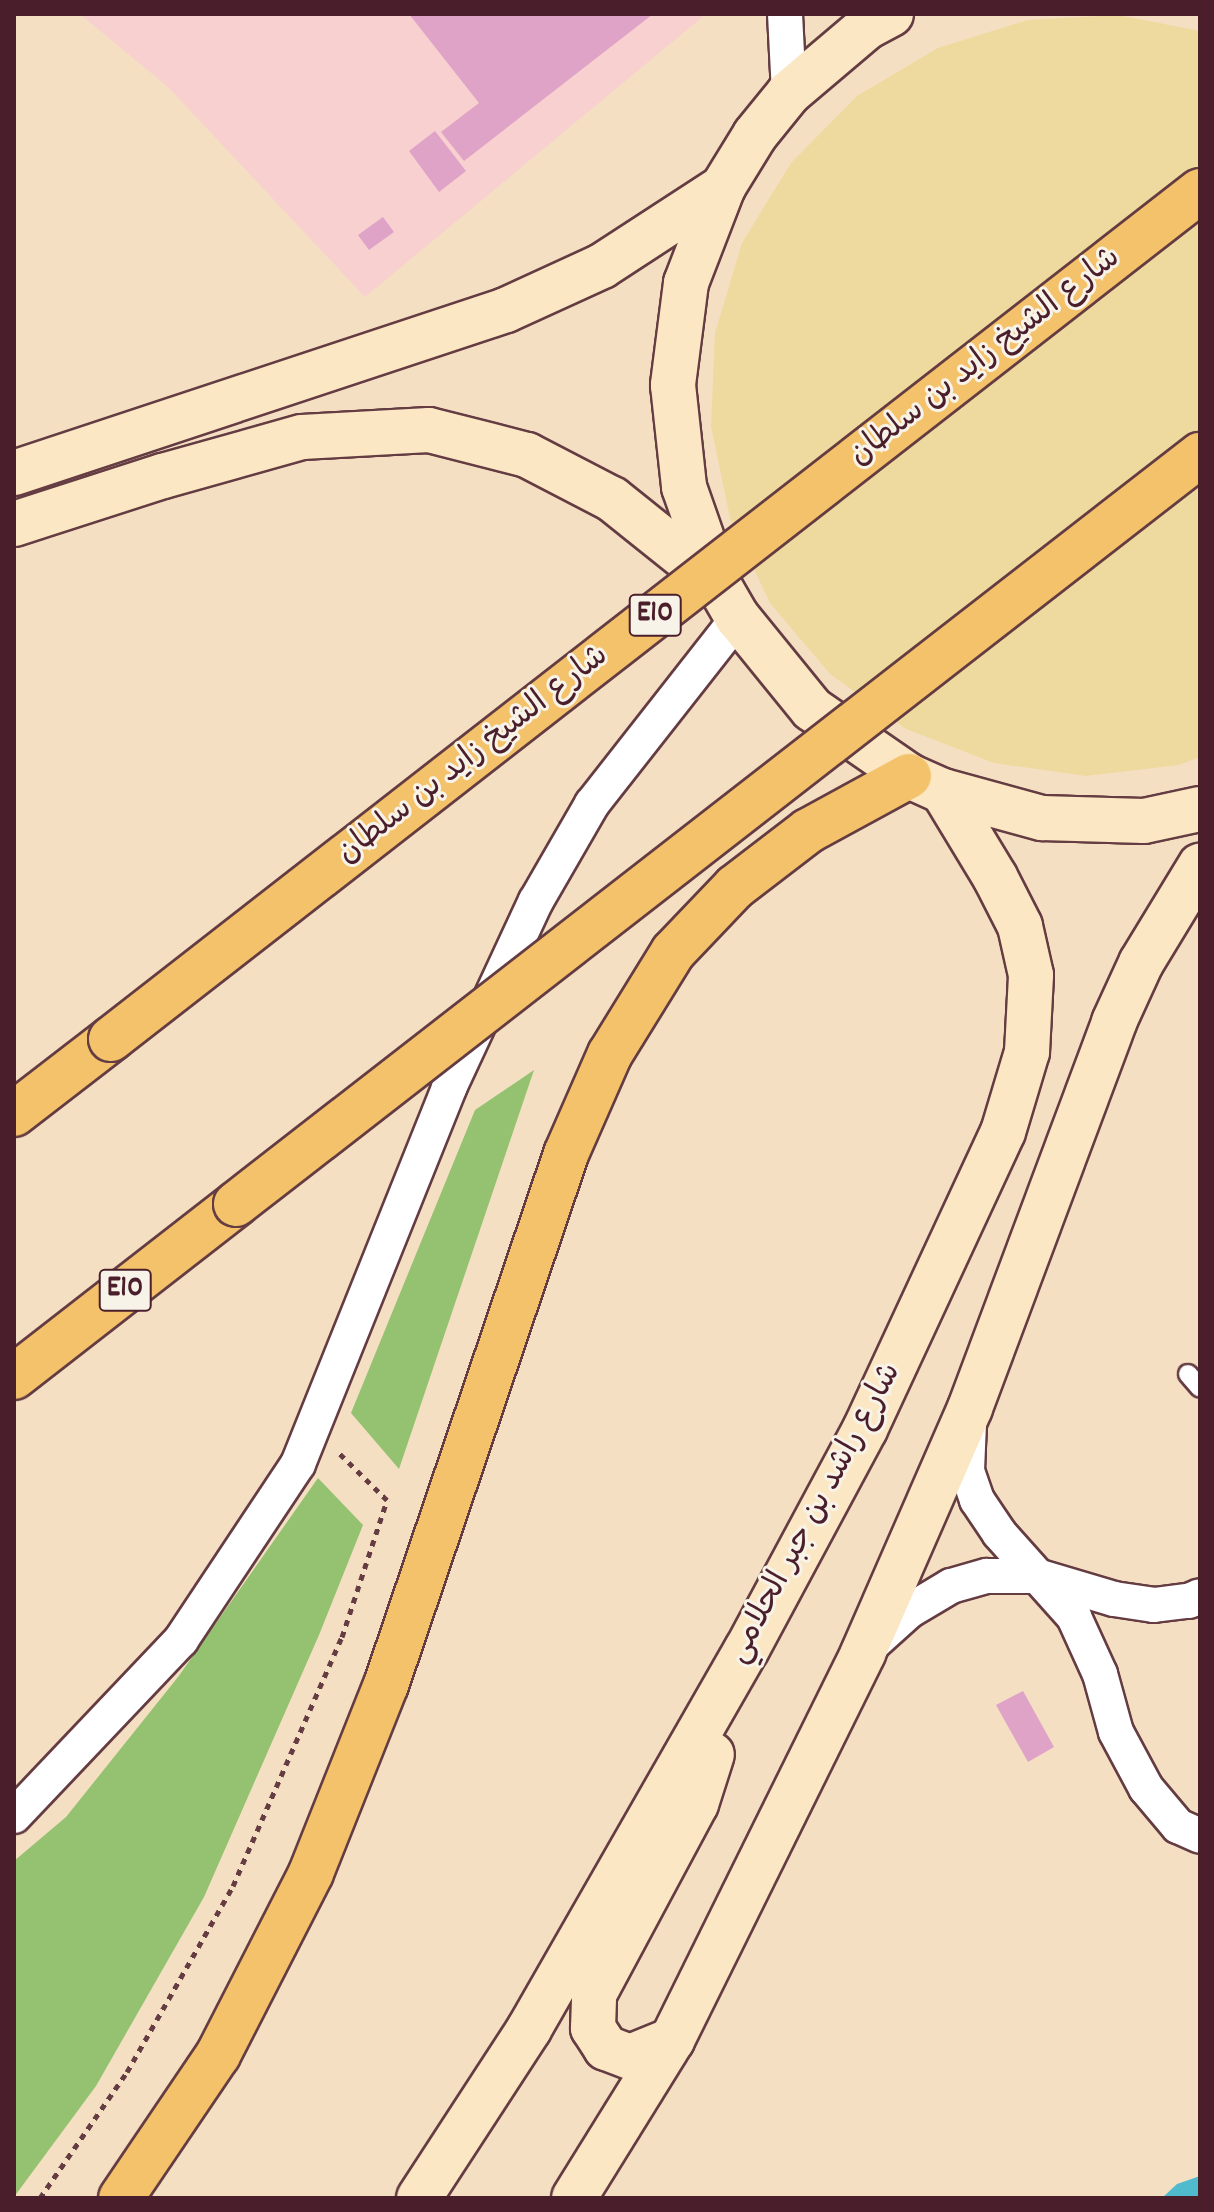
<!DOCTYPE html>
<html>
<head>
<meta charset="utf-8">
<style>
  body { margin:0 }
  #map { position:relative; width:1214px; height:2212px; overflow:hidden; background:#f4dfc3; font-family:Dekko,"Playpen Sans Arabic",sans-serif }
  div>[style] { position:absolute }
  .built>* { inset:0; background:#f7d0cf }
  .green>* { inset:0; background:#94c270 }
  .sand>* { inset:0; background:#eeda9e }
  .water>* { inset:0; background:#50bbcd }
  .building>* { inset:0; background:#dea3c6 }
  .path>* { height:5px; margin-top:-2.5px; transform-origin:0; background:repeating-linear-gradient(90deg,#643c42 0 6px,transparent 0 12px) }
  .roads { filter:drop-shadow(2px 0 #643c42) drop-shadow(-2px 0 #643c42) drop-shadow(0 2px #643c42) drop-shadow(0 -2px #643c42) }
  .lane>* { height:18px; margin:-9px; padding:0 9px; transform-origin:9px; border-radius:9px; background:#fff }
  .street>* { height:34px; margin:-17px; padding:0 17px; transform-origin:17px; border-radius:17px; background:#fff }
  .secondary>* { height:44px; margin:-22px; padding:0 22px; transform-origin:22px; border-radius:22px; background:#fbe7c3 }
  .highway>* { height:44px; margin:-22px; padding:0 22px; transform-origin:22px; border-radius:22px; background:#f4c26a }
  .bridges { filter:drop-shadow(2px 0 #643c42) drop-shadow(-2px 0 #643c42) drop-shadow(0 2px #643c42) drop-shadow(0 -2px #643c42) }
  .highway-bridge>* { height:44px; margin:-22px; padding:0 22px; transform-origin:22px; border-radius:22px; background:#f4c26a }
  span { translate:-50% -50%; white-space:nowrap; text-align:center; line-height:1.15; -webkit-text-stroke:6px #f7f3e8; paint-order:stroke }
  .shield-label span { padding:2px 6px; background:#f7f3e8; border:2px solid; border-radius:6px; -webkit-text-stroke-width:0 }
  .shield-label { font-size:30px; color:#4a1f2b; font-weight:700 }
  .street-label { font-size:32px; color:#4a1f2b }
  .frame { position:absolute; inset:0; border:16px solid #4a1f2b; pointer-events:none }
</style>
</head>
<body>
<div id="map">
  <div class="built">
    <div style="clip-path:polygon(80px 14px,706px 14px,365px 297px,168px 87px)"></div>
  </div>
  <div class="green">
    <div style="clip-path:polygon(534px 1070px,399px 1469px,351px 1413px,475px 1110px)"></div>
    <div style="clip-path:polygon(318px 1478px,363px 1525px,319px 1635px,204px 1897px,96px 2086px,14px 2197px,14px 1861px,66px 1817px,178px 1677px)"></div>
  </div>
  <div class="sand">
    <div style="clip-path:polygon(1118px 15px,1200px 31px,1200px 757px,1179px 765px,1086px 776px,994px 763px,906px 729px,830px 674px,770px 603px,730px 518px,711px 426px,715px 333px,742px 243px,791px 163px,857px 96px,938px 48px,1028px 20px)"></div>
  </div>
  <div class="water">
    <div style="clip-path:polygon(1200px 2176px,1200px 2198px,1162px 2198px,1177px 2184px)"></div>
  </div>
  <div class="building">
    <div style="clip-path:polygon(409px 14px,653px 14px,464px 161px,441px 132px,479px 103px)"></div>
    <div style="clip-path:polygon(435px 131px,466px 171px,439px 192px,409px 151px)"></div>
    <div style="clip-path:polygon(383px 217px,394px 232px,369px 250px,358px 235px)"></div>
    <div style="clip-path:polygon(1023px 1691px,1054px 1747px,1028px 1762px,996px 1705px)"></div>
  </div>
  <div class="path">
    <div style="left:40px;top:2198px;width:153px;rotate:-55.4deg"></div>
    <div style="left:127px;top:2072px;width:214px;rotate:-60.3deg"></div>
    <div style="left:233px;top:1886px;width:272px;rotate:-66.4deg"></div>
    <div style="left:342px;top:1637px;width:144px;rotate:-71.8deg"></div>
    <div style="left:387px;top:1500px;width:66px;rotate:-135.6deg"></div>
  </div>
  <div class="roads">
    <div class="lane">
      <div style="left:1188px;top:1374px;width:18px;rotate:49deg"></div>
    </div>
    <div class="street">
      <div style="left:785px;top:14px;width:79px;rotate:87.1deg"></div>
      <div style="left:969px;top:1423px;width:48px;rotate:92.4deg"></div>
      <div style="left:967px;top:1471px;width:31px;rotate:71deg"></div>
      <div style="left:977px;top:1500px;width:40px;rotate:56deg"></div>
      <div style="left:999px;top:1533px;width:113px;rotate:48.2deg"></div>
      <div style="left:1074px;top:1617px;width:63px;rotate:65.5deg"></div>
      <div style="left:1100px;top:1674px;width:60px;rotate:74.6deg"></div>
      <div style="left:1116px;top:1732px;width:64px;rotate:61.8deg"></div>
      <div style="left:1146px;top:1788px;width:50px;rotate:49.9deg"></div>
      <div style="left:1178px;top:1826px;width:24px;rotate:24deg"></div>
      <div style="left:868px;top:1648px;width:55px;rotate:-42.1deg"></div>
      <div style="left:909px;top:1611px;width:49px;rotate:-30.8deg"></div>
      <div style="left:951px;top:1586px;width:37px;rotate:-16deg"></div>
      <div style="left:987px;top:1576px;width:50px"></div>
      <div style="left:1037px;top:1576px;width:80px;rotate:16.6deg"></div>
      <div style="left:1114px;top:1599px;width:40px;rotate:8.5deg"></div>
      <div style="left:1154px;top:1605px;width:35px;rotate:-7deg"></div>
      <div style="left:1189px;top:1601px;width:12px;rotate:-24deg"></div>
      <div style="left:14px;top:1816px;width:243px;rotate:-46.5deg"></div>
      <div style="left:181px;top:1640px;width:211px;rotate:-56.4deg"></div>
      <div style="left:298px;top:1464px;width:405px;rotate:-68.1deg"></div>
      <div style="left:449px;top:1088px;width:206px;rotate:-65.1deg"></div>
      <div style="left:536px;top:901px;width:112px;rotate:-60deg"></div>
      <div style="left:592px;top:804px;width:236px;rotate:-51.9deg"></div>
    </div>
    <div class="secondary">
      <div style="left:891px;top:14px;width:26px;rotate:152deg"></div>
      <div style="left:868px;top:26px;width:104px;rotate:139.7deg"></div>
      <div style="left:789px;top:93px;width:54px;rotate:129deg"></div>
      <div style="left:755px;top:135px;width:61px;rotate:121.6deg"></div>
      <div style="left:723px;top:187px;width:103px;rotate:111.1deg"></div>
      <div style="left:686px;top:283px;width:103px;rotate:97.3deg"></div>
      <div style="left:673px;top:385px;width:103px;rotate:83.8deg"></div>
      <div style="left:684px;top:487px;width:103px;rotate:70.7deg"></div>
      <div style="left:718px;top:584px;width:39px;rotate:60deg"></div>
      <div style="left:738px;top:618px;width:117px;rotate:50.9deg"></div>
      <div style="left:812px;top:709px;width:118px;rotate:34.6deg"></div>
      <div style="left:909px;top:776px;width:37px;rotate:24deg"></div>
      <div style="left:943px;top:791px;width:103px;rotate:15.3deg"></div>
      <div style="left:1042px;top:818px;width:102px;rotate:1.7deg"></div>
      <div style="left:1144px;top:821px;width:57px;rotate:-12.1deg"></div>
      <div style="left:14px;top:473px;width:518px;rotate:-18.33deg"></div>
      <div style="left:506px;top:310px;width:106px;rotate:-24.6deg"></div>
      <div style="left:602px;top:266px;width:145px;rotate:-33.1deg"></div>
      <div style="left:14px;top:524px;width:157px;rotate:-17.9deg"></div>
      <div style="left:163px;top:476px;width:144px;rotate:-15.7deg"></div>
      <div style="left:302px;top:437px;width:127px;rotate:-3.2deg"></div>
      <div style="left:429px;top:430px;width:101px;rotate:14.3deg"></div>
      <div style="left:527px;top:455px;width:96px;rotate:27.4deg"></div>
      <div style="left:612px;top:499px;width:136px;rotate:38.7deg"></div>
      <div style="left:672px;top:2040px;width:45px;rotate:158deg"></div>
      <div style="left:630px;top:2057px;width:26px;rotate:-159deg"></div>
      <div style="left:606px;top:2048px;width:24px;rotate:-123deg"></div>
      <div style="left:593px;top:2028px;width:34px;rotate:-88deg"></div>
      <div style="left:594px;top:1994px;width:216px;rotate:-61.8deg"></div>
      <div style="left:696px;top:1804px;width:52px;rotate:-72.3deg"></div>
      <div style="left:419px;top:2198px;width:202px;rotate:-56.9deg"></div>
      <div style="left:529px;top:2029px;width:438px;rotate:-60.2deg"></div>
      <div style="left:747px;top:1649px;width:250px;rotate:-61.8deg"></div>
      <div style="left:865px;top:1429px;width:327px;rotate:-65.1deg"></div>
      <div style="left:1003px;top:1132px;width:84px;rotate:-73.3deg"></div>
      <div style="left:1027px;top:1052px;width:77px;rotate:-87deg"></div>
      <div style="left:1031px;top:975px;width:50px;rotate:-102.7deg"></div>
      <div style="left:1020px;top:926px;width:55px;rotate:-117deg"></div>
      <div style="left:995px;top:877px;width:100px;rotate:-121.2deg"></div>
      <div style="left:574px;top:2198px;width:186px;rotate:-58.2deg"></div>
      <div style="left:672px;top:2040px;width:432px;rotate:-63.7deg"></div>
      <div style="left:863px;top:1653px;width:267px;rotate:-66.4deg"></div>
      <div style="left:970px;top:1408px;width:412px;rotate:-69.5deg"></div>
      <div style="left:1114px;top:1022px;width:65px;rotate:-65.4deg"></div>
      <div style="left:1141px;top:963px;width:114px;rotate:-58.7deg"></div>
    </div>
    <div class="highway">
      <div style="left:14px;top:1114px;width:123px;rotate:-37.7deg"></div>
      <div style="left:14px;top:1377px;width:281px;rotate:-37.9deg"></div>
      <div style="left:121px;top:2198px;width:173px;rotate:-55.9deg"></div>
      <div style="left:218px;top:2055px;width:204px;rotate:-62.9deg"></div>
      <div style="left:311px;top:1873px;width:202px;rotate:-68.3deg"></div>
      <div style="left:386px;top:1685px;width:561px;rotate:-71.27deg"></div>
      <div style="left:566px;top:1154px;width:109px;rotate:-66.3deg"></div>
      <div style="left:610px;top:1054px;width:120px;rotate:-58.3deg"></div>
      <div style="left:673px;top:952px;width:90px;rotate:-46.4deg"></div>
      <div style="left:735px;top:887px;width:92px;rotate:-37.5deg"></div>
      <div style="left:808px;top:831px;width:115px;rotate:-28.6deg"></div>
    </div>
  </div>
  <div class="bridges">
    <div class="highway-bridge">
      <div style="left:111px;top:1039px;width:1380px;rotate:-37.91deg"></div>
      <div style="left:236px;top:1204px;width:1221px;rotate:-37.85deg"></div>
    </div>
  </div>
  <div class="shield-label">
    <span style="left:655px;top:615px">E10</span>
    <span style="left:125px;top:1290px">E10</span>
  </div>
  <div class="street-label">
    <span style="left:986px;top:358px;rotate:-38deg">شارع الشيخ زايد بن سلطان</span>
    <span style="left:474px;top:756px;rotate:-38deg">شارع الشيخ زايد بن سلطان</span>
    <span style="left:816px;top:1514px;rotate:-62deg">شارع راشد بن جبر الحلامي</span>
  </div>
  <div class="frame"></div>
</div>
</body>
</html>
